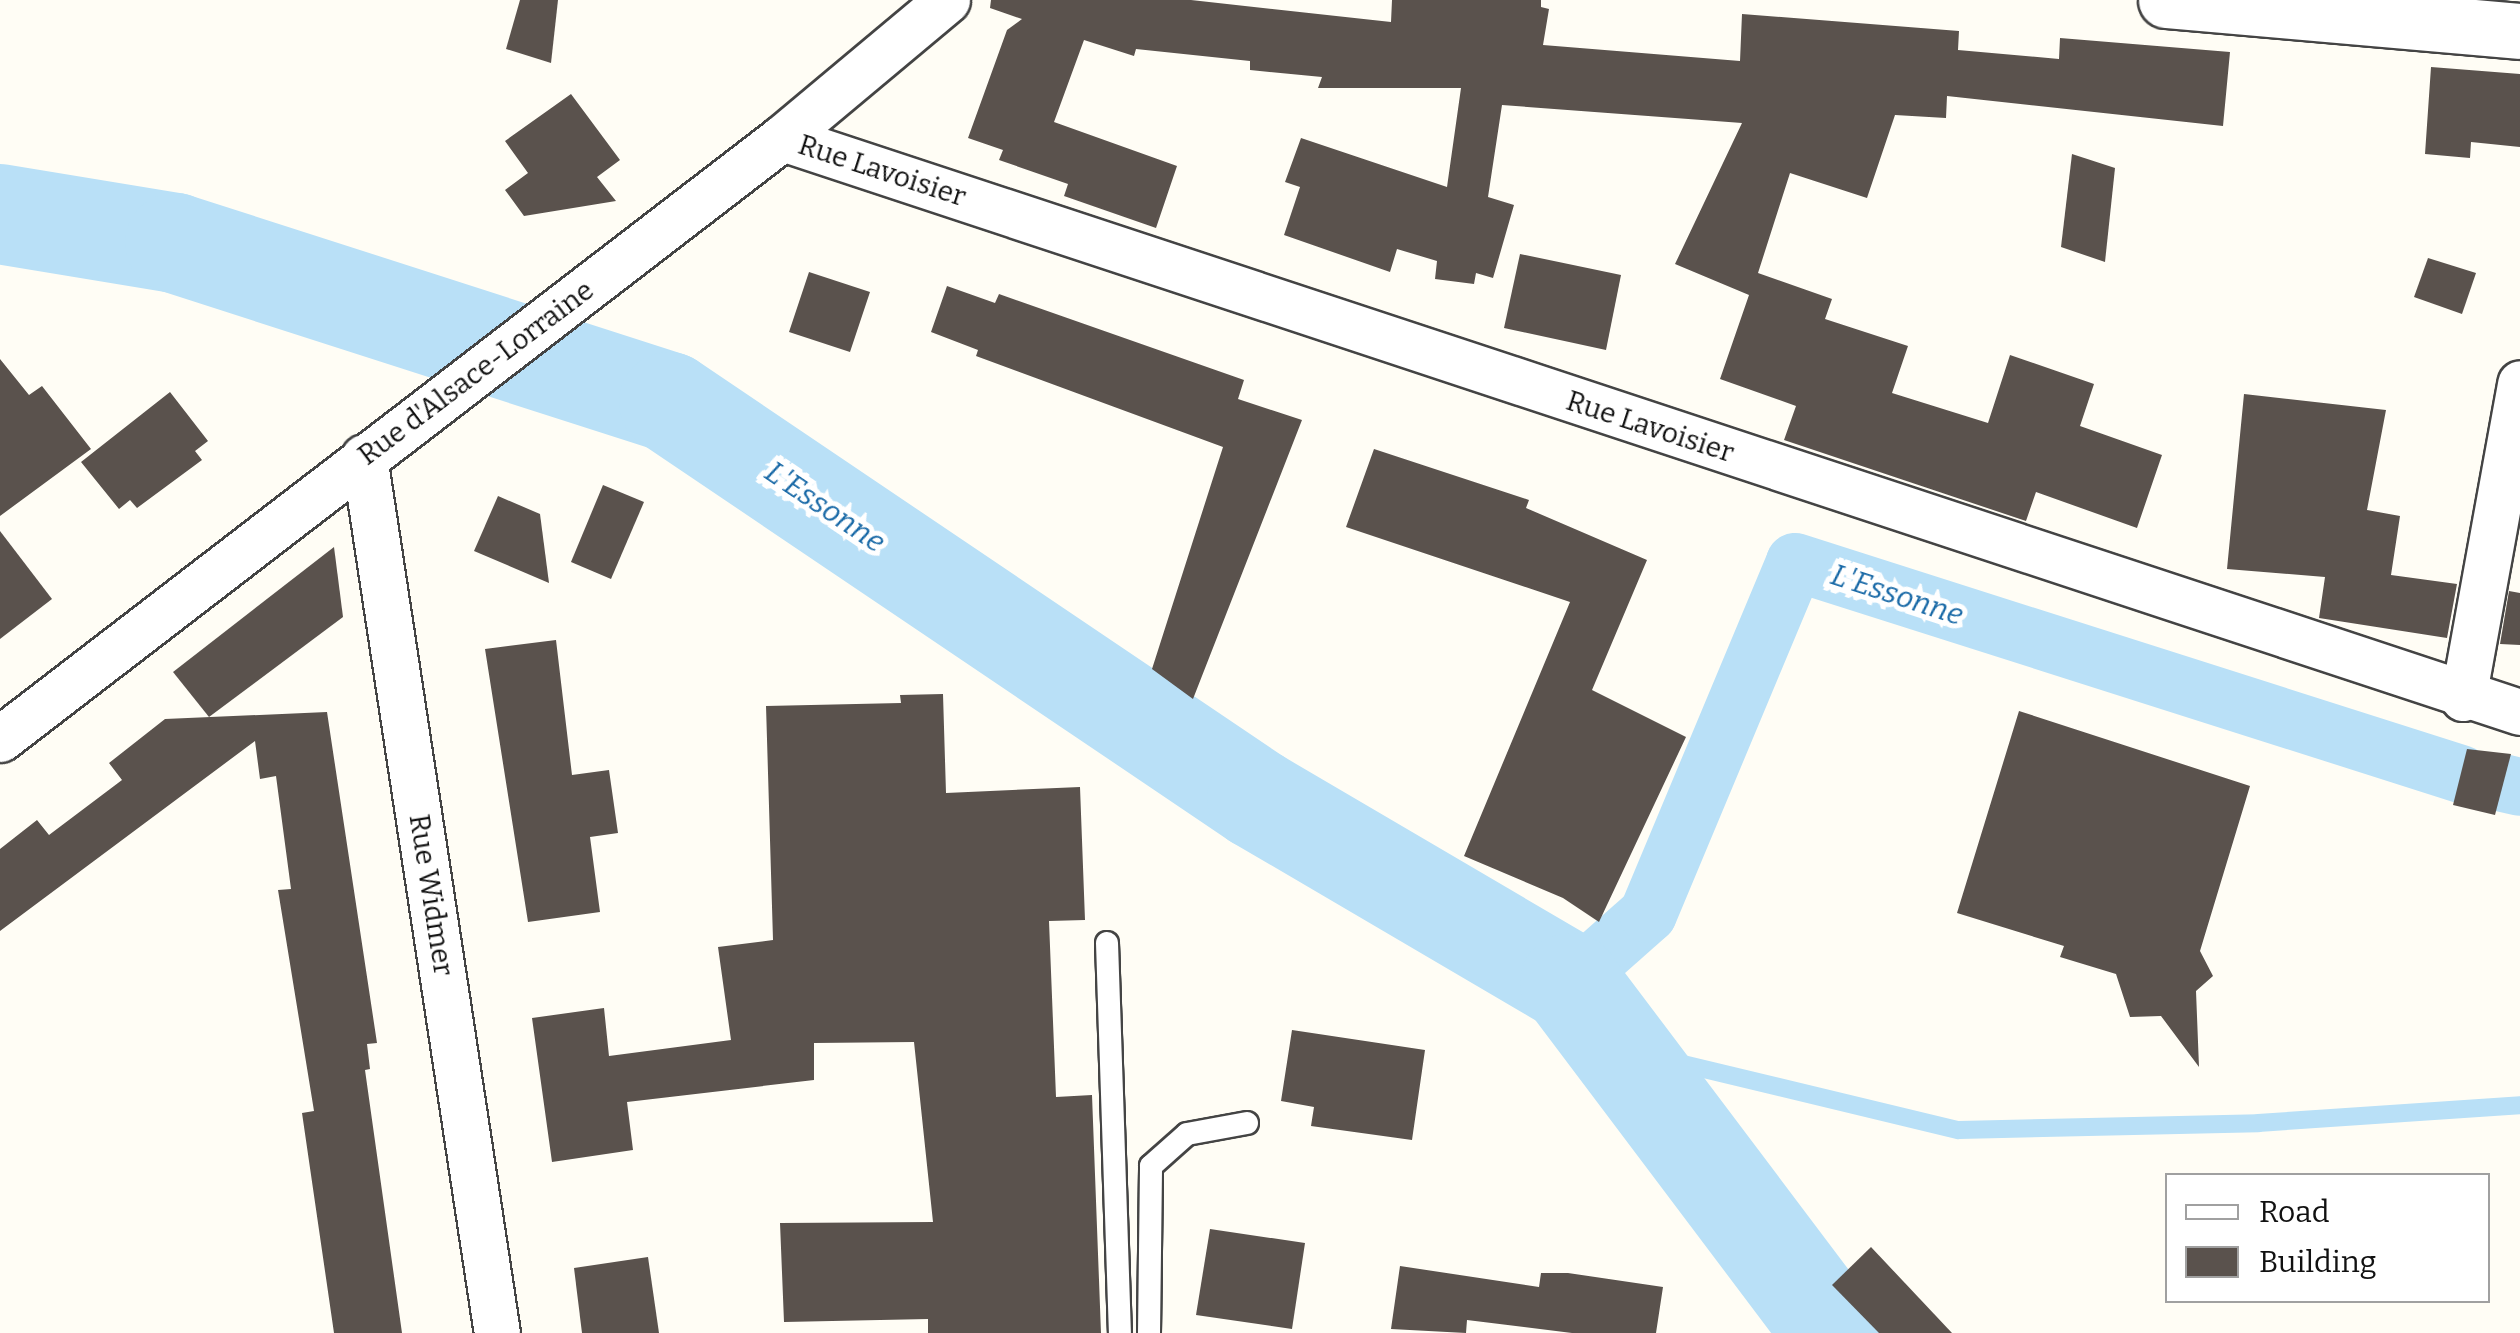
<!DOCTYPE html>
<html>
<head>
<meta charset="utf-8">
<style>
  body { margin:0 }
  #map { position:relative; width:2520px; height:1333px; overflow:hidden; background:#fffdf5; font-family:Bitter,serif }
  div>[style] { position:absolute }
  .stream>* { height:18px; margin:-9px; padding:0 9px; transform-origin:9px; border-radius:9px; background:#b9e0f7 }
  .canal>* { height:58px; margin:-29px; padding:0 29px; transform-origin:29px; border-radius:29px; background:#b9e0f7 }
  .river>* { height:100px; margin:-50px; padding:0 50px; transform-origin:50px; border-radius:50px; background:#b9e0f7 }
  .building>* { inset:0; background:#5a524d }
  .roads { filter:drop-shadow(2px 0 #444) drop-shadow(-2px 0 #444) drop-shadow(0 2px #444) drop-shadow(0 -2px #444) }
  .service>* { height:22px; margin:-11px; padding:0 11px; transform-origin:11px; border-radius:11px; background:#fff }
  .minor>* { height:45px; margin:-22.5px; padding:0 22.5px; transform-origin:22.5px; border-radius:22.5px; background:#fff }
  .tertiary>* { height:55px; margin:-27.5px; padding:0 27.5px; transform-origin:27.5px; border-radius:27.5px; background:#fff }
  span { translate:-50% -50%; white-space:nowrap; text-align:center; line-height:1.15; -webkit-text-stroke:10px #fff; paint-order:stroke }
  .street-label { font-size:28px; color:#111 }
  .water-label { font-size:30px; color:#1768a6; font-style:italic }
  .legend { position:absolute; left:2165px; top:1173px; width:325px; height:130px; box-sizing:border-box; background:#fff; border:2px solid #a0a0a0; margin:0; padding:12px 18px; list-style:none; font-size:30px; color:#111 }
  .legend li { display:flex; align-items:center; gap:20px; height:50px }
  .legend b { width:50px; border:2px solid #a0a0a0 }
</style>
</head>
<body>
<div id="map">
  <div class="stream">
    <div style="left:1570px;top:983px;width:116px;rotate:40.4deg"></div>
    <div style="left:1658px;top:1058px;width:309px;rotate:13.5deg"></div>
    <div style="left:1959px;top:1130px;width:299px;rotate:-1.3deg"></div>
    <div style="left:2258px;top:1123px;width:263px;rotate:-3.9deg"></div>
  </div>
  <div class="canal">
    <div style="left:2503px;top:783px;width:17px;rotate:13deg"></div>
    <div style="left:1570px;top:983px;width:104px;rotate:-41.5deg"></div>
    <div style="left:1648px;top:914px;width:381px;rotate:-67.3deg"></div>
    <div style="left:1795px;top:562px;width:699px;rotate:17.66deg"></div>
  </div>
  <div class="river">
    <div style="left:0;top:214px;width:177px;rotate:9.4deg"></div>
    <div style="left:175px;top:243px;width:519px;rotate:17.84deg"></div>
    <div style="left:669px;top:402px;width:709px;rotate:34.03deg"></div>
    <div style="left:1257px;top:799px;width:363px;rotate:30.4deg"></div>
    <div style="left:1570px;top:983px;width:438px;rotate:53deg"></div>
  </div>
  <div class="building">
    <div style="clip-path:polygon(520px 0,558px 0,551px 63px,506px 49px)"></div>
    <div style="clip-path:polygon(991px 0,1191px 0,1391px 22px,1392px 0,1541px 0,1541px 7px,1549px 9px,1543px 45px,1740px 61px,1742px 14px,1959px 31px,1958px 50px,2059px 59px,2060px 38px,2230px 52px,2223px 126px,1947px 96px,1946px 118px,1895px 115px,1867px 198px,1790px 173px,1758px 273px,1832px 299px,1825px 319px,1908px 346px,1892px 393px,1988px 423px,2010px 355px,2094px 384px,2080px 426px,2162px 455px,2137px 528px,2036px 492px,2026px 521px,1784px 440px,1796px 406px,1720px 379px,1749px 295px,1675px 264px,1742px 123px,1502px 105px,1488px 197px,1514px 205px,1493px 278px,1476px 273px,1474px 284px,1435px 279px,1437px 261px,1397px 249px,1390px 272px,1284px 235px,1300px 187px,1285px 182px,1301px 138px,1447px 187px,1461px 88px,1318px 88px,1322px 77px,1250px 70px,1250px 61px,1136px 49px,1134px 56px,1084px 40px,1054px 122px,1177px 166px,1156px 228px,1064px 196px,1068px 184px,999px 160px,1003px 150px,968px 138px,1007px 30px,1022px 19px,990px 8px)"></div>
    <div style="clip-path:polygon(2431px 67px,2520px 74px,2520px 147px,2471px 142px,2470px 158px,2425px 154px)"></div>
    <div style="clip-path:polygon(571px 94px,620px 160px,597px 177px,616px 201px,524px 216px,505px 190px,528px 173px,505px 141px)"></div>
    <div style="clip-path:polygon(2072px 154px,2115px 168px,2105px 262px,2061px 247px)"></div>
    <div style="clip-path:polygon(1520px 254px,1621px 275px,1606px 350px,1504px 328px)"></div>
    <div style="clip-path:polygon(2428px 258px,2476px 273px,2462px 314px,2414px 297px)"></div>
    <div style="clip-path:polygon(809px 272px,870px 292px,850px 352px,789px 332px)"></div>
    <div style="clip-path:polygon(947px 286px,995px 303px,999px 294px,1244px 380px,1238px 399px,1302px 420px,1193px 699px,1152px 669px,1223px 447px,976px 356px,978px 350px,931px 332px)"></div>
    <div style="clip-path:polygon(0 359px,29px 395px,42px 386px,91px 449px,0 516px)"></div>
    <div style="clip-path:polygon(170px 392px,208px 441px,195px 451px,202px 460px,137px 508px,130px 500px,119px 509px,81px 462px)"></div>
    <div style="clip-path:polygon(2244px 394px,2386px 410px,2367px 510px,2400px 516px,2391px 575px,2457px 584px,2447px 638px,2319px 618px,2325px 577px,2227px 569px)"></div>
    <div style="clip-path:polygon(1374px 449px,1529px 500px,1526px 508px,1647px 560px,1592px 690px,1686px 737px,1599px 922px,1563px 898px,1464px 856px,1570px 602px,1346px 527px)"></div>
    <div style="clip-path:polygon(603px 485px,644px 502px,611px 579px,571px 562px)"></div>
    <div style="clip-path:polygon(498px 496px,540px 514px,549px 583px,474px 551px)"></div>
    <div style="clip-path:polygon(0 531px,52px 599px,0 639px)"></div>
    <div style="clip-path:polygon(334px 547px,343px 617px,209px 717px,173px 672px)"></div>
    <div style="clip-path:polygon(2509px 591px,2520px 593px,2520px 645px,2500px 644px)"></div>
    <div style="clip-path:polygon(556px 640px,572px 775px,609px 770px,618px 833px,590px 837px,600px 912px,528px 922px,485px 649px)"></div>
    <div style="clip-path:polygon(943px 694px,946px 793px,1080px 787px,1085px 920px,1049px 921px,1056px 1097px,1092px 1095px,1101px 1333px,928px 1333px,928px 1319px,784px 1322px,780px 1223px,933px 1222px,914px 1042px,814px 1043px,814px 1080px,627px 1102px,633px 1150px,552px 1162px,532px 1018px,604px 1008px,609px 1056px,731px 1040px,718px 947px,773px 940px,766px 706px,901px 703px,900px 695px)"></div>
    <div style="clip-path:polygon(2019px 711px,2250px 786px,2200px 951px,2213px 976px,2196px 991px,2199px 1067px,2161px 1016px,2130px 1017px,2116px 974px,2060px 957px,2064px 946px,1957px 913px)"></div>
    <div style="clip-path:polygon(327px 712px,377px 1043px,367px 1044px,370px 1069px,365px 1070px,402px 1333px,334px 1333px,302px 1113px,314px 1111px,278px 890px,291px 889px,276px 776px,260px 779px,255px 741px,0 931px,0 849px,37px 820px,49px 835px,122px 780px,109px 763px,165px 719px)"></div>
    <div style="clip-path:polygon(2467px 749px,2511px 754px,2495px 815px,2453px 805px)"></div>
    <div style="clip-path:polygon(1292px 1030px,1425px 1050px,1412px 1140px,1311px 1126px,1314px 1107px,1281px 1101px)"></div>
    <div style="clip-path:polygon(1210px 1229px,1305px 1243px,1292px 1329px,1196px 1315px)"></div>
    <div style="clip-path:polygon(1871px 1247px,1952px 1333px,1879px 1333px,1832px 1285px)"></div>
    <div style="clip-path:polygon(648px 1257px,659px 1333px,582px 1333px,574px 1268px)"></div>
    <div style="clip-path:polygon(1400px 1266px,1539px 1287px,1541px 1273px,1568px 1273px,1663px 1287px,1656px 1333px,1572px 1333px,1467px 1320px,1466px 1333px,1391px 1329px)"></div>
  </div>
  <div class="roads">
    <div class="service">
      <div style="left:1107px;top:943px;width:390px;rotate:88.1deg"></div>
      <div style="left:1149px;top:1333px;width:167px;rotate:-89.3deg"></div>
      <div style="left:1151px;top:1166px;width:48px;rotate:-41.6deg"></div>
      <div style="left:1187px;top:1134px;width:61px;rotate:-10.4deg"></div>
    </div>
    <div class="minor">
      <div style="left:782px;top:138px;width:1830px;rotate:18.28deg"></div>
      <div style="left:364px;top:457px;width:886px;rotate:81.37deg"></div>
      <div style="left:2463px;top:698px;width:320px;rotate:-79.7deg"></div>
      <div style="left:0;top:739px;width:986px;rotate:-37.54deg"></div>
      <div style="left:782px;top:138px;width:215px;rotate:-39.9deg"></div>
    </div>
    <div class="tertiary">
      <div style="left:2166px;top:0;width:355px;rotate:5deg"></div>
    </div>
  </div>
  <div class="street-label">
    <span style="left:882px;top:171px;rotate:18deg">Rue Lavoisier</span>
    <span style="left:476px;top:373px;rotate:-37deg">Rue d'Alsace-Lorraine</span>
    <span style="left:1650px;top:427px;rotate:18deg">Rue Lavoisier</span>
    <span style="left:431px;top:895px;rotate:81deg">Rue Widmer</span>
  </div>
  <div class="water-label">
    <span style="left:825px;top:507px;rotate:34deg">L'Essonne</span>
    <span style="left:1897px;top:595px;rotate:18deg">L'Essonne</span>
  </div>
  <ul class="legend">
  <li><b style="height:12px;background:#fff"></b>Road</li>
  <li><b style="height:28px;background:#5a524d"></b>Building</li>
  </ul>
</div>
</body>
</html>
